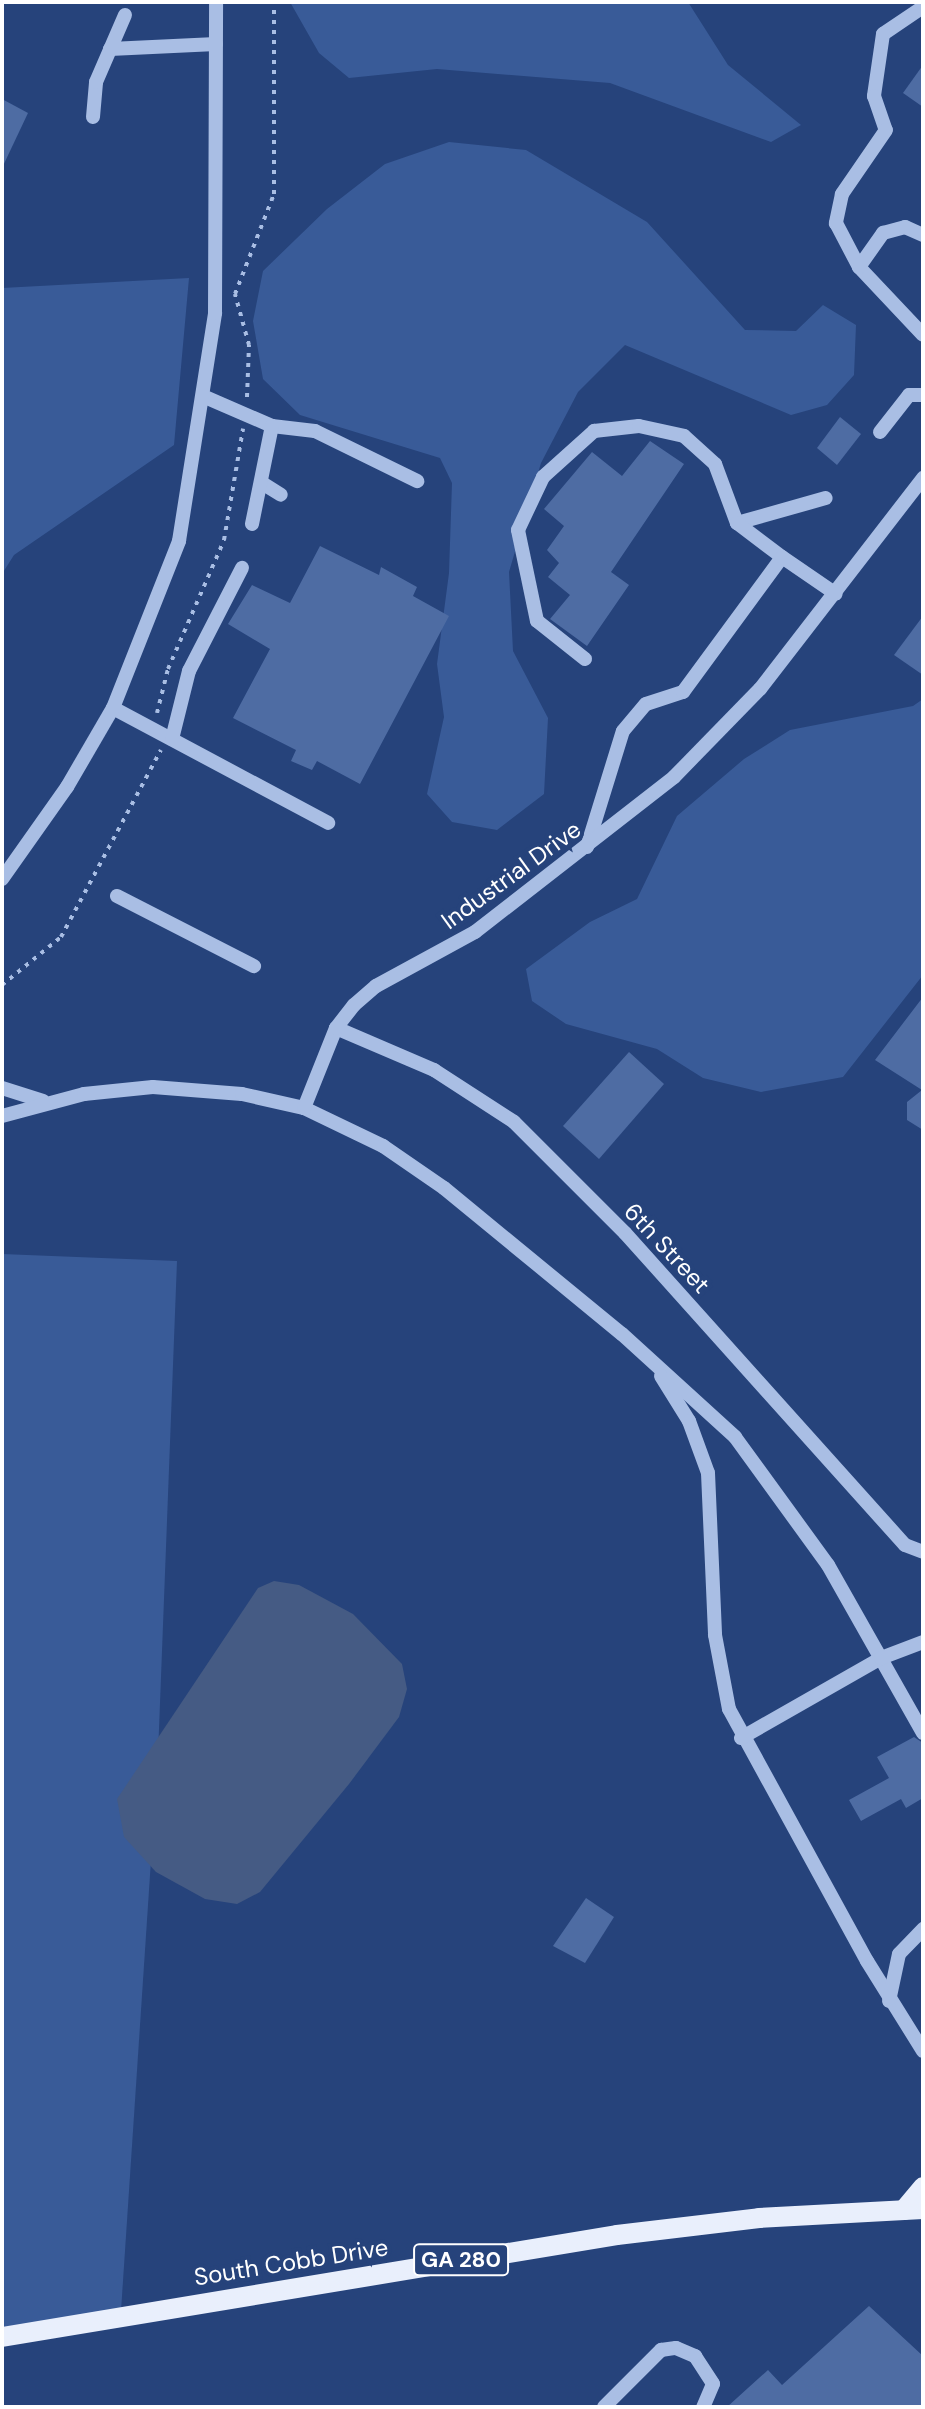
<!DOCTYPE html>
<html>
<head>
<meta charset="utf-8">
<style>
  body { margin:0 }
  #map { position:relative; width:925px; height:2409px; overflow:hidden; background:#26437b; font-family:"DM Sans",sans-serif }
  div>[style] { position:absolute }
  .green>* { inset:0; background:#395b98 }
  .water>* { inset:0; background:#455b84 }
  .building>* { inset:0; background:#4e6ca3 }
  .path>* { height:4px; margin-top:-2px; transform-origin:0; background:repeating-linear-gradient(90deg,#a9bee4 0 4px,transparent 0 10px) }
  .minor>* { height:14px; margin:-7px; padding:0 7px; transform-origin:7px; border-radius:7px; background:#a9bee4 }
  .major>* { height:20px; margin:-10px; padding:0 10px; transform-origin:10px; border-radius:10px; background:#e9effc }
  span { translate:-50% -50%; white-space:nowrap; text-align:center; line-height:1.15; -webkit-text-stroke:8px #26437b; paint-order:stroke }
  .shield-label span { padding:2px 6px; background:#26437b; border:2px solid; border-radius:6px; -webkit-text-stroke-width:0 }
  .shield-label { font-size:22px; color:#fff; font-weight:700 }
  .street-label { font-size:24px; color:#fff }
  .frame { position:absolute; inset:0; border:4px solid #fff; pointer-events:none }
</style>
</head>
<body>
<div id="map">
  <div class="green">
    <div style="clip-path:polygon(290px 2px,688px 2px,728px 65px,801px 125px,771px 142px,610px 83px,437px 69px,349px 78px,319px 53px)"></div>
    <div style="clip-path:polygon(449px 142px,526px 150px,647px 222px,745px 330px,796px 331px,823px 305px,856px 325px,854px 375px,827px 405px,791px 415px,625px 345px,578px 392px,541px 463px,509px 572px,513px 651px,548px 718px,544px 794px,497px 830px,452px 822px,427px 794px,444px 717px,437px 664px,449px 573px,452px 483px,440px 458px,300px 415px,263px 379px,253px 321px,263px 271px,327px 209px,385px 164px)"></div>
    <div style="clip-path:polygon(189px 278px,174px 445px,14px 555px,2px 574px,2px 288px)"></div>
    <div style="clip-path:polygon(923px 699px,923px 975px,843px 1077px,761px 1092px,703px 1078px,657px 1049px,566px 1024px,532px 1001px,526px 969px,590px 922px,637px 899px,677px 816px,744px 759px,790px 730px,913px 706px)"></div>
    <div style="clip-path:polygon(2px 1254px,177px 1261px,158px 1755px,121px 2311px,2px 2333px)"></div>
  </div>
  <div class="water">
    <div style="clip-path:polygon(274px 1581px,299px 1585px,353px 1614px,402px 1664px,407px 1689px,399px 1717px,349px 1784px,260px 1892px,237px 1904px,205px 1899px,156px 1872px,124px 1837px,117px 1799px,258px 1588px)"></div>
  </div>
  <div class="building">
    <div style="clip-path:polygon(923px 65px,923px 107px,903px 93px)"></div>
    <div style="clip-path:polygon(2px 99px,28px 113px,2px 168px)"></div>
    <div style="clip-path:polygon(840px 417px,861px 434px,837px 465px,817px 448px)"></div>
    <div style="clip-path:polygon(650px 441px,684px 464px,611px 572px,629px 585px,587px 646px,550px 619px,570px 595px,548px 577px,559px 563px,547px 550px,564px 526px,544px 509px,592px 452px,622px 476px)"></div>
    <div style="clip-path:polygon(320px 546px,379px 575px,381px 567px,417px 587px,413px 596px,449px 616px,360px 784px,317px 761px,312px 770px,291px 761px,296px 750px,233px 718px,270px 649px,228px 624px,252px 585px,290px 603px)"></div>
    <div style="clip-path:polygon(923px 616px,923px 675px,894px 655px)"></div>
    <div style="clip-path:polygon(923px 997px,923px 1130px,907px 1120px,907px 1102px,922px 1090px,875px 1060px)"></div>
    <div style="clip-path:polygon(629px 1052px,664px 1084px,599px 1159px,563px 1126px)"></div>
    <div style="clip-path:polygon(914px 1737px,923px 1743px,923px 1798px,906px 1808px,901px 1799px,861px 1821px,849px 1800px,889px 1778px,877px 1757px)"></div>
    <div style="clip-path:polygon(586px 1898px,614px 1917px,585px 1963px,553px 1946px)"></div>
    <div style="clip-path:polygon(869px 2306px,923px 2356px,923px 2407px,727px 2407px,768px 2370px,782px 2385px)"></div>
  </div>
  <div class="path">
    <div style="left:247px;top:397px;width:52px;rotate:-87.8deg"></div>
    <div style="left:249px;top:345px;width:53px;rotate:-105.4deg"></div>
    <div style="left:235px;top:294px;width:107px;rotate:-68.7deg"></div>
    <div style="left:274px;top:194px;width:192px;rotate:-90deg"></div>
    <div style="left:157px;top:713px;width:45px;rotate:-76deg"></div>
    <div style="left:168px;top:669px;width:141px;rotate:-66.5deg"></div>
    <div style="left:224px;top:540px;width:113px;rotate:-80.3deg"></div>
    <div style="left:2px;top:985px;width:76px;rotate:-39.1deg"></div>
    <div style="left:61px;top:937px;width:212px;rotate:-61.9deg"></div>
  </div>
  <div class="minor">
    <div style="left:923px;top:7px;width:48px;rotate:146deg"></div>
    <div style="left:883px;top:34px;width:63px;rotate:98.3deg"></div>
    <div style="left:874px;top:96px;width:36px;rotate:71deg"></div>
    <div style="left:886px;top:130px;width:78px;rotate:124.5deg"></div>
    <div style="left:842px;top:194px;width:30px;rotate:102deg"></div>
    <div style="left:836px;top:223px;width:50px;rotate:62.4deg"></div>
    <div style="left:859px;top:267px;width:93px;rotate:46.7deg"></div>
    <div style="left:110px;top:49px;width:106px;rotate:-2.7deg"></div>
    <div style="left:93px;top:117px;width:35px;rotate:-85deg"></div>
    <div style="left:96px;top:82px;width:73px;rotate:-66.6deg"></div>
    <div style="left:859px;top:267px;width:42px;rotate:-54.8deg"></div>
    <div style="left:883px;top:233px;width:23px;rotate:-15deg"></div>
    <div style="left:905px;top:227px;width:20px;rotate:24deg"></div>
    <div style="left:205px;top:397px;width:73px;rotate:23.4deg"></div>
    <div style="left:272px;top:426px;width:43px;rotate:6.6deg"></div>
    <div style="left:315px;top:431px;width:114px;rotate:26.1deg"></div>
    <div style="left:880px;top:432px;width:47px;rotate:-51.9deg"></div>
    <div style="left:909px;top:395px;width:14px"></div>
    <div style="left:262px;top:483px;width:22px;rotate:32deg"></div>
    <div style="left:737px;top:523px;width:92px;rotate:-15.7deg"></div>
    <div style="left:252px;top:524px;width:100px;rotate:-78.5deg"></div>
    <div style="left:585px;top:659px;width:61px;rotate:-141.6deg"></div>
    <div style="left:537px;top:621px;width:93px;rotate:-101.8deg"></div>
    <div style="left:518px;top:530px;width:59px;rotate:-64.7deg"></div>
    <div style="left:543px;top:477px;width:69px;rotate:-42deg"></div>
    <div style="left:594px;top:431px;width:45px;rotate:-6.3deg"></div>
    <div style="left:639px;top:426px;width:46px;rotate:12.5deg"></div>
    <div style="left:684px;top:436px;width:42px;rotate:42.1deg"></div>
    <div style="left:715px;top:464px;width:63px;rotate:69.6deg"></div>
    <div style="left:737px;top:523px;width:56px;rotate:37.1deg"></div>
    <div style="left:113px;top:708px;width:244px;rotate:28.1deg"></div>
    <div style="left:172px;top:739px;width:70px;rotate:-76deg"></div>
    <div style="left:189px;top:671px;width:116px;rotate:-62.8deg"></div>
    <div style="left:587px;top:847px;width:121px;rotate:-72.8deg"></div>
    <div style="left:623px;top:731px;width:35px;rotate:-50deg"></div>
    <div style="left:646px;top:704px;width:39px;rotate:-18deg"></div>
    <div style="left:683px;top:692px;width:167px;rotate:-53.7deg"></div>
    <div style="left:782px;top:557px;width:65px;rotate:34.4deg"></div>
    <div style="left:2px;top:879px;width:113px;rotate:-54.8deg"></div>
    <div style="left:67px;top:787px;width:91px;rotate:-59.8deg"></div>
    <div style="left:113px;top:708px;width:180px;rotate:-68.4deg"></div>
    <div style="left:179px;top:541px;width:231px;rotate:-81deg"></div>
    <div style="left:215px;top:313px;width:311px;rotate:-89.8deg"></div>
    <div style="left:117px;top:896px;width:154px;rotate:27.1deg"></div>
    <div style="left:336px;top:1028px;width:107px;rotate:23.2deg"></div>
    <div style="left:434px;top:1070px;width:95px;rotate:33deg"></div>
    <div style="left:514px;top:1122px;width:157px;rotate:45deg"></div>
    <div style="left:625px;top:1233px;width:419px;rotate:48.1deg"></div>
    <div style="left:905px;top:1545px;width:19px;rotate:21deg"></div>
    <div style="left:2px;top:1088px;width:43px;rotate:17.6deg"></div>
    <div style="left:304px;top:1108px;width:88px;rotate:25.7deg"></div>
    <div style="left:383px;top:1146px;width:74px;rotate:34.5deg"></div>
    <div style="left:444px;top:1188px;width:230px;rotate:39.4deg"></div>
    <div style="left:622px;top:1334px;width:153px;rotate:42.3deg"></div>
    <div style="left:735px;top:1437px;width:158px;rotate:54deg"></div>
    <div style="left:828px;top:1565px;width:193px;rotate:60.5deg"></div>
    <div style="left:2px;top:1116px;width:85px;rotate:-15deg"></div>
    <div style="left:84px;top:1094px;width:69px;rotate:-5.8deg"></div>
    <div style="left:153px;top:1087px;width:89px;rotate:4.5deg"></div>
    <div style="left:242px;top:1094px;width:64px;rotate:12.7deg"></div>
    <div style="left:304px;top:1108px;width:86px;rotate:-68.2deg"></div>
    <div style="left:336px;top:1028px;width:29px;rotate:-52deg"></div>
    <div style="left:354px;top:1005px;width:29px;rotate:-41deg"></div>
    <div style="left:376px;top:986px;width:113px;rotate:-28.6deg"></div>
    <div style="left:475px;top:932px;width:252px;rotate:-37.9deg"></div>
    <div style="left:674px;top:777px;width:123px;rotate:-45.7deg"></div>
    <div style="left:760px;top:689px;width:267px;rotate:-52.3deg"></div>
    <div style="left:661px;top:1376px;width:53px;rotate:58.1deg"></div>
    <div style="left:689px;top:1421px;width:55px;rotate:69.9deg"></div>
    <div style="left:708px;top:1473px;width:162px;rotate:87.5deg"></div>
    <div style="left:715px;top:1635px;width:75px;rotate:79.3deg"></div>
    <div style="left:729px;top:1709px;width:287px;rotate:61.3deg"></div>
    <div style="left:867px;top:1961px;width:106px;rotate:58.1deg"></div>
    <div style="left:741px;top:1738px;width:161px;rotate:-29.7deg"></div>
    <div style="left:881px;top:1658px;width:45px;rotate:-20.9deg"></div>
    <div style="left:889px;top:2001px;width:48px;rotate:-78deg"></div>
    <div style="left:899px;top:1954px;width:35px;rotate:-46deg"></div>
    <div style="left:604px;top:2407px;width:81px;rotate:-45deg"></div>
    <div style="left:661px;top:2350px;width:15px;rotate:-8deg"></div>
    <div style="left:676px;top:2348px;width:21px;rotate:23deg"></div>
    <div style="left:695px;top:2356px;width:33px;rotate:57deg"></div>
    <div style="left:713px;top:2384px;width:25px;rotate:113deg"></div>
  </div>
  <div class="major">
    <div style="left:904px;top:2210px;width:30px;rotate:-50deg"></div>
    <div style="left:2px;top:2337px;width:623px;rotate:-9.42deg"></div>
    <div style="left:617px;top:2235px;width:143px;rotate:-6.8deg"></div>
    <div style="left:759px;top:2218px;width:164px;rotate:-3.1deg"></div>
  </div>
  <div class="shield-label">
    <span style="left:461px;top:2260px">GA 280</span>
  </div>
  <div class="street-label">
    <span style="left:511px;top:875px;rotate:-36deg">Industrial Drive</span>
    <span style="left:667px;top:1248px;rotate:47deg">6th Street</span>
    <span style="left:291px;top:2262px;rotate:-9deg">South Cobb Drive</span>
  </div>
  <div class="frame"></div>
</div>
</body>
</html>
